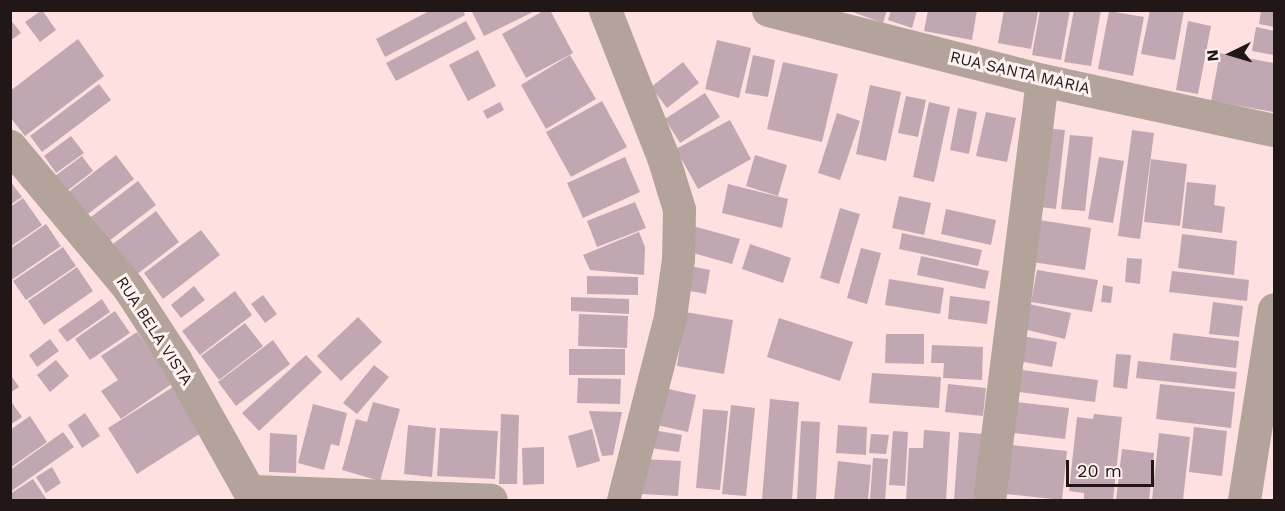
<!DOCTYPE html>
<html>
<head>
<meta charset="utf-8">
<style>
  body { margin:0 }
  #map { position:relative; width:1285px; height:511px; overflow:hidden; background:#fde0df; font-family:"Work Sans",sans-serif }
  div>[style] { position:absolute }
  .building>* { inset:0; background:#c1a7b1 }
  .minor>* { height:33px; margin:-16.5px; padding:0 16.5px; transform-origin:16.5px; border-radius:16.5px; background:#b4a39a }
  span { translate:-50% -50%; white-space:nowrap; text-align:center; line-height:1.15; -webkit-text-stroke:6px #fef2f1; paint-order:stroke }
  .street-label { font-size:16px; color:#211717 }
  .frame { position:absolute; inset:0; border:12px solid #211717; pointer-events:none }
  .north { position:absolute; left:1201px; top:24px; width:60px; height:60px; -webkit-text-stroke:4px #fef2f1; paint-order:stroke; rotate:265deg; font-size:16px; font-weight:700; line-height:24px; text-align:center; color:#211717 }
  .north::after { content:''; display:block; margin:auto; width:21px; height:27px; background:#211717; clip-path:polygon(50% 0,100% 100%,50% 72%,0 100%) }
  .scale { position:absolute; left:1066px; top:460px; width:88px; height:27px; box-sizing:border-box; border:3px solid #211717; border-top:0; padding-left:8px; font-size:18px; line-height:21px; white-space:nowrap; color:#211717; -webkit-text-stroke:4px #fef2f1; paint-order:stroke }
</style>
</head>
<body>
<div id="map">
  <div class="building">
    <div style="clip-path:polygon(42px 10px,56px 30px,40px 42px,25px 22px)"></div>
    <div style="clip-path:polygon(431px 10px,463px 10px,465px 15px,385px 57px,376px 39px)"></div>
    <div style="clip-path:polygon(471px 10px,537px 10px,484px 36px)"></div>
    <div style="clip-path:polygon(545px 10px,550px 10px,573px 53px,526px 78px,502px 34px)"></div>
    <div style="clip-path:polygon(847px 10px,887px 10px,883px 23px)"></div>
    <div style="clip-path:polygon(891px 10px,917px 10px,912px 28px,888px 20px)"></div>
    <div style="clip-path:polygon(928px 10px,977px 10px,972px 40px,924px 31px)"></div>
    <div style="clip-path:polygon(1004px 10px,1038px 12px,1031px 49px,998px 43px)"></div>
    <div style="clip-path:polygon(1040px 10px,1070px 10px,1061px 60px,1032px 55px)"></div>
    <div style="clip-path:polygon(1074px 10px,1101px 10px,1091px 66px,1064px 62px)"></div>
    <div style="clip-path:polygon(1150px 10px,1184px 10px,1175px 60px,1141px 54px)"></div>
    <div style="clip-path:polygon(1261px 10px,1274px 10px,1274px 27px,1259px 24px)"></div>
    <div style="clip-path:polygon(1109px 11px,1144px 17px,1133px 76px,1098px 69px)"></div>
    <div style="clip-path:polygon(10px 19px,21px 33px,10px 41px)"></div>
    <div style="clip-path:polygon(466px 21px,476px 39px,396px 81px,386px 63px)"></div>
    <div style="clip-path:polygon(1188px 21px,1211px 26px,1198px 94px,1176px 90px)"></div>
    <div style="clip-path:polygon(1256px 27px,1274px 31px,1274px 55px,1252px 51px)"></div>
    <div style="clip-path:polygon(78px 39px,104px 76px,25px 136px,10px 117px,10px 91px)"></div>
    <div style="clip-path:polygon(717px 40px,751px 48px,739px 98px,705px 89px)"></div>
    <div style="clip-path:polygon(478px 50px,496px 86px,468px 101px,449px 65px)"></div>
    <div style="clip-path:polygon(1220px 53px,1274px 63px,1274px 112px,1211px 101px)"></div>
    <div style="clip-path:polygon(570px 55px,596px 99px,546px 129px,521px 85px)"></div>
    <div style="clip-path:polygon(753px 55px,775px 60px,768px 97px,745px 93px)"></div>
    <div style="clip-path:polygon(683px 62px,699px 83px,667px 108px,651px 87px)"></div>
    <div style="clip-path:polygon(783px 62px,838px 74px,822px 142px,767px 129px)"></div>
    <div style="clip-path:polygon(99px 84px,111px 100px,42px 152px,30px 136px)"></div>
    <div style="clip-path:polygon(870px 85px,901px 92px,886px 161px,856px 154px)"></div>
    <div style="clip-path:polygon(705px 93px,720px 117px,680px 143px,665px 119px)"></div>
    <div style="clip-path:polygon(906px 96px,926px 100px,918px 137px,898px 133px)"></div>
    <div style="clip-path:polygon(602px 101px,627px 147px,571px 177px,546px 132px)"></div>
    <div style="clip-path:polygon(500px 102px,504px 110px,487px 119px,483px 111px)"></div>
    <div style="clip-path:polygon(929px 102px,950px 107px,934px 182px,913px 177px)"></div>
    <div style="clip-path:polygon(958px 108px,977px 112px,969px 154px,950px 150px)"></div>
    <div style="clip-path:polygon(986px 112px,1016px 118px,1007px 162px,976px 156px)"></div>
    <div style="clip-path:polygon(837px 113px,860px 121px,840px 180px,818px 173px)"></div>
    <div style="clip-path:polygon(730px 120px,751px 159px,698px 189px,676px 149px)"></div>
    <div style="clip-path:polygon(1043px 128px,1065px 130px,1056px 209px,1033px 206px)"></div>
    <div style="clip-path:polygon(1132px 130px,1154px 133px,1140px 239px,1118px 236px)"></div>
    <div style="clip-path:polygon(1070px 135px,1093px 137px,1085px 211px,1061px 209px)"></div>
    <div style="clip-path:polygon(71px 136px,84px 153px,56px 173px,44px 156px)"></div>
    <div style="clip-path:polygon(116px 155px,134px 179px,80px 220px,62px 197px)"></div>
    <div style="clip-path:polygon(755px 155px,787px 165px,778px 196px,746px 186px)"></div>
    <div style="clip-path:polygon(82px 156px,93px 171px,67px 191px,55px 176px)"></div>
    <div style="clip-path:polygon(625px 157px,640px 192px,583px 218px,567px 183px)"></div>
    <div style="clip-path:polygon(1099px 157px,1124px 161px,1113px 223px,1088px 219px)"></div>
    <div style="clip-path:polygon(1151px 159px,1187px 164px,1180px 226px,1144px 222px)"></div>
    <div style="clip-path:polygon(10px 181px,22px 197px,10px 205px)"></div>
    <div style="clip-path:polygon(138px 181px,156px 205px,105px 244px,87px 220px)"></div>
    <div style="clip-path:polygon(1187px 182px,1216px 185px,1214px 205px,1225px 207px,1222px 233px,1182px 228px)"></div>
    <div style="clip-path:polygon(728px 184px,788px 199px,782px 228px,722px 213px)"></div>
    <div style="clip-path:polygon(899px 196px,931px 203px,924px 235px,892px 228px)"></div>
    <div style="clip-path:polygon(23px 198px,42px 225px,10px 247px,10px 207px)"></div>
    <div style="clip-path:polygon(635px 202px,646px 228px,597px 247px,587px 221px)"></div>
    <div style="clip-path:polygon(840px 208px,860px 214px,839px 284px,820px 278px)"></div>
    <div style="clip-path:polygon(946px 209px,996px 220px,991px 245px,941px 234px)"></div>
    <div style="clip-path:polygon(156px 211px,179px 242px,136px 275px,113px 244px)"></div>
    <div style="clip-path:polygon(1039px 220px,1091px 228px,1085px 270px,1032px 262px)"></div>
    <div style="clip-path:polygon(46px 224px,61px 246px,10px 281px,10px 249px)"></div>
    <div style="clip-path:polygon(693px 226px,740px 239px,732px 264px,686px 251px)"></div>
    <div style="clip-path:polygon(201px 230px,220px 255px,163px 299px,144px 273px)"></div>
    <div style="clip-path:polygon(639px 232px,645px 247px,644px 275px,590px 270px,583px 255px)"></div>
    <div style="clip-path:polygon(902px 233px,982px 250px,978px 266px,899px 249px)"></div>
    <div style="clip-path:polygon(1182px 234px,1237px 241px,1234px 275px,1178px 268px)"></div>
    <div style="clip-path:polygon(750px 244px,791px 258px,783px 283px,742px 269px)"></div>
    <div style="clip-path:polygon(63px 247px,76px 266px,26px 300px,13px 281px)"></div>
    <div style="clip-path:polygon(861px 248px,881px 253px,867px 304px,847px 298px)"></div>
    <div style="clip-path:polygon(921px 256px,989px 271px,985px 289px,917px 275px)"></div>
    <div style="clip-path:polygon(1127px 258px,1142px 259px,1140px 284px,1125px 282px)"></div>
    <div style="clip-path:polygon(690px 266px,710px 270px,706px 294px,685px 290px)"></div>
    <div style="clip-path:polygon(77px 267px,93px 291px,44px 325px,28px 301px)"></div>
    <div style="clip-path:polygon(1037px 270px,1098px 280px,1092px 312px,1031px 302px)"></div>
    <div style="clip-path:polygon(1172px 271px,1249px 280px,1247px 301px,1169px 292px)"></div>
    <div style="clip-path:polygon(587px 276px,638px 277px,638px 295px,587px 294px)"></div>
    <div style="clip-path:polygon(889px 279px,944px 288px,940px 314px,885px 305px)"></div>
    <div style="clip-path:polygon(1103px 285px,1113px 287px,1111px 303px,1101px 302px)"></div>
    <div style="clip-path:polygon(194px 286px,205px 300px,181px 318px,171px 305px)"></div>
    <div style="clip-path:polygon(235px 291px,252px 315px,200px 355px,182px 331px)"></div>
    <div style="clip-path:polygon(263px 295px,277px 314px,265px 323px,251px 304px)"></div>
    <div style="clip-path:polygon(950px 296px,990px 301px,987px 324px,948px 319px)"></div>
    <div style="clip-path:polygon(571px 297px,629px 299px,629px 314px,571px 311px)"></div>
    <div style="clip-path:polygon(102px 299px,110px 312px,67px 342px,58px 330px)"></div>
    <div style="clip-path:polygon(1213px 302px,1243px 306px,1239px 337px,1209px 334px)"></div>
    <div style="clip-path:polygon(1029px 304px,1071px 313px,1065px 339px,1023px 329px)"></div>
    <div style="clip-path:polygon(115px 311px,130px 333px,90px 360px,75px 339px)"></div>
    <div style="clip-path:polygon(685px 312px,733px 320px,724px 374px,677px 366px)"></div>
    <div style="clip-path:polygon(579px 314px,628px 316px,627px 348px,578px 346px)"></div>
    <div style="clip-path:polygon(358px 317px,382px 342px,341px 381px,317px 356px)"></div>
    <div style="clip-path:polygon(779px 318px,853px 342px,840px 381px,767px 357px)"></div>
    <div style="clip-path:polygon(245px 323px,263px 346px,219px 380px,201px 356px)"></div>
    <div style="clip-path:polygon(137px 332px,173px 383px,121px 419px,101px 391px,118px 380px,101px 356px)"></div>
    <div style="clip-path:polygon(1173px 333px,1239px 341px,1236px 368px,1170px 360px)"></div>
    <div style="clip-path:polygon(886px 334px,924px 334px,924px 364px,885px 363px)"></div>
    <div style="clip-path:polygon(1022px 336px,1057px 342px,1052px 367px,1018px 361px)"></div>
    <div style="clip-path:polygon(50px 339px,59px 351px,37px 367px,29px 355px)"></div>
    <div style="clip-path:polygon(273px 340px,290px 364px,236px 406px,218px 382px)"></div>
    <div style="clip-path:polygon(932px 345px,983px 347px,982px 380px,943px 378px,944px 363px,931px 363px)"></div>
    <div style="clip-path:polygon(569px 349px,625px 349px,625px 375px,569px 375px)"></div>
    <div style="clip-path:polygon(1116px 354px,1131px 355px,1127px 389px,1113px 387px)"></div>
    <div style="clip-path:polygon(306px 355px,322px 372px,259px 431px,242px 413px)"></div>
    <div style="clip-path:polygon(56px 360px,69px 376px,50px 392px,37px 375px)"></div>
    <div style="clip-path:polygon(1138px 361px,1237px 372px,1235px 389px,1136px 378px)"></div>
    <div style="clip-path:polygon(374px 365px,389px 377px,357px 414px,343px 403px)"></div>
    <div style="clip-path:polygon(1022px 370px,1098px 380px,1095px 402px,1019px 392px)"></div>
    <div style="clip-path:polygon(872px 373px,941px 377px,939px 408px,869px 403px)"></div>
    <div style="clip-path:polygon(10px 374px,19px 387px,10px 393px)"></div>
    <div style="clip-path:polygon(578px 378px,621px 379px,620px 404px,577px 403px)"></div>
    <div style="clip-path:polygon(948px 384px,986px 388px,983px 416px,945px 412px)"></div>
    <div style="clip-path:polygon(1160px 384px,1235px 392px,1231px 428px,1156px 419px)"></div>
    <div style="clip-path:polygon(173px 387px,201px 433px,137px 474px,108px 428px)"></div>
    <div style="clip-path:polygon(664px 388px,696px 395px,688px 432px,657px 425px)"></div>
    <div style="clip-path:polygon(770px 399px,799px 402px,792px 500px,762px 500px)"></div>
    <div style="clip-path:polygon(10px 400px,22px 417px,10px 425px)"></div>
    <div style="clip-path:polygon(373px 402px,400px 409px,380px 481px,342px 470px,356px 419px,367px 422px)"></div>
    <div style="clip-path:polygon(1016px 402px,1069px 408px,1065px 439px,1013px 433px)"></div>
    <div style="clip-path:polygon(313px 404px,347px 413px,339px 446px,331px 444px,324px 470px,298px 463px)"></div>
    <div style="clip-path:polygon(731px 405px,755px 408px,746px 496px,722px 494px)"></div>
    <div style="clip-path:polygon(703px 409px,728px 411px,720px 490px,696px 488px)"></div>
    <div style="clip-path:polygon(589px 411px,622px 412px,613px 455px,602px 456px)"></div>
    <div style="clip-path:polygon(85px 413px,100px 436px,82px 448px,68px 425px)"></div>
    <div style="clip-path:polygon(501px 414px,519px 415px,517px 484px,499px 484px)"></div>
    <div style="clip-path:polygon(1094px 414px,1122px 417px,1113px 500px,1084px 500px,1084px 493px,1069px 491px,1077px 417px,1093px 419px)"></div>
    <div style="clip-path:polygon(30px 416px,47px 442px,10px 468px,10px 430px)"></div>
    <div style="clip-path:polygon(801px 421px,820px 422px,816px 500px,797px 500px)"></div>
    <div style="clip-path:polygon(408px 425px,436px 428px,432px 477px,404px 474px)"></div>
    <div style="clip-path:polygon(838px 425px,867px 427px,866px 455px,836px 453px)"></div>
    <div style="clip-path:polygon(1194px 427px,1227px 431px,1222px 476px,1189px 472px)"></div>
    <div style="clip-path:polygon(440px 428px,498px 431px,495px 479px,437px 476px)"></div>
    <div style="clip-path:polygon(592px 429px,600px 461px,577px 468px,568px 436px)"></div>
    <div style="clip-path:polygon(653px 430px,682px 435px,679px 452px,650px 448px)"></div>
    <div style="clip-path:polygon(924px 430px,950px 432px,946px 500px,906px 500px,909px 448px,923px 448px)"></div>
    <div style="clip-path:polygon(893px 431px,908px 432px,905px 486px,889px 485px)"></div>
    <div style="clip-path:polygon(63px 432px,74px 447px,10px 492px,10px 470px)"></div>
    <div style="clip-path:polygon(959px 432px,983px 434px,979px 500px,954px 500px)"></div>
    <div style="clip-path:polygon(270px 433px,297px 435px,296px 473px,269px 472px)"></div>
    <div style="clip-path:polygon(1159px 433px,1190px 437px,1183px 500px,1152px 500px)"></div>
    <div style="clip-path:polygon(871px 434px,889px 435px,886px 454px,869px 453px)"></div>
    <div style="clip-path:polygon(1012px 445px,1067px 451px,1062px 500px,1006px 494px)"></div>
    <div style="clip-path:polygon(544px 447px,544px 484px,523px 485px,522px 448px)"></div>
    <div style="clip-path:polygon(1122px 449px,1154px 453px,1149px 500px,1116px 500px)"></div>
    <div style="clip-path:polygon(873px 458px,888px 459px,885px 500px,870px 500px)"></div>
    <div style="clip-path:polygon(644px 459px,681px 461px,678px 496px,642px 494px)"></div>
    <div style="clip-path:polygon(838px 461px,871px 465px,868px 500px,834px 500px)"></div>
    <div style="clip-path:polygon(52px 467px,61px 483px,46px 493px,36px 477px)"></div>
    <div style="clip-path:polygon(33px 479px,47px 500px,10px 500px,10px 494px)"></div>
  </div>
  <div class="minor">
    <div style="left:605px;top:10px;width:158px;rotate:68.5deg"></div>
    <div style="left:663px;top:157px;width:54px;rotate:72.9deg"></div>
    <div style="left:679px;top:209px;width:50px;rotate:91.1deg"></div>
    <div style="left:678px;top:259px;width:59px;rotate:97.9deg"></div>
    <div style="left:670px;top:317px;width:189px;rotate:104.4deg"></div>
    <div style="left:768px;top:10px;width:283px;rotate:14.3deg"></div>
    <div style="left:1042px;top:80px;width:237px;rotate:12.2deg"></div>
    <div style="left:10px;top:146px;width:184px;rotate:50.1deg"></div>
    <div style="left:128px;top:287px;width:88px;rotate:57deg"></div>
    <div style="left:176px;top:361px;width:159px;rotate:60.7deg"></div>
    <div style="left:251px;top:491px;width:240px;rotate:2.1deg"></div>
    <div style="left:989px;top:500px;width:423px;rotate:-82.8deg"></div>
    <div style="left:1244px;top:500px;width:193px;rotate:-81.1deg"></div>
  </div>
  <div class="street-label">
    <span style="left:1020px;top:73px;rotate:13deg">RUA SANTA MARIA</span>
    <span style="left:154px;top:331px;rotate:57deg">RUA BELA VISTA</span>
  </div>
  <div class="frame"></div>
  <div class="north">N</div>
  <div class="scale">20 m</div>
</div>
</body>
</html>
